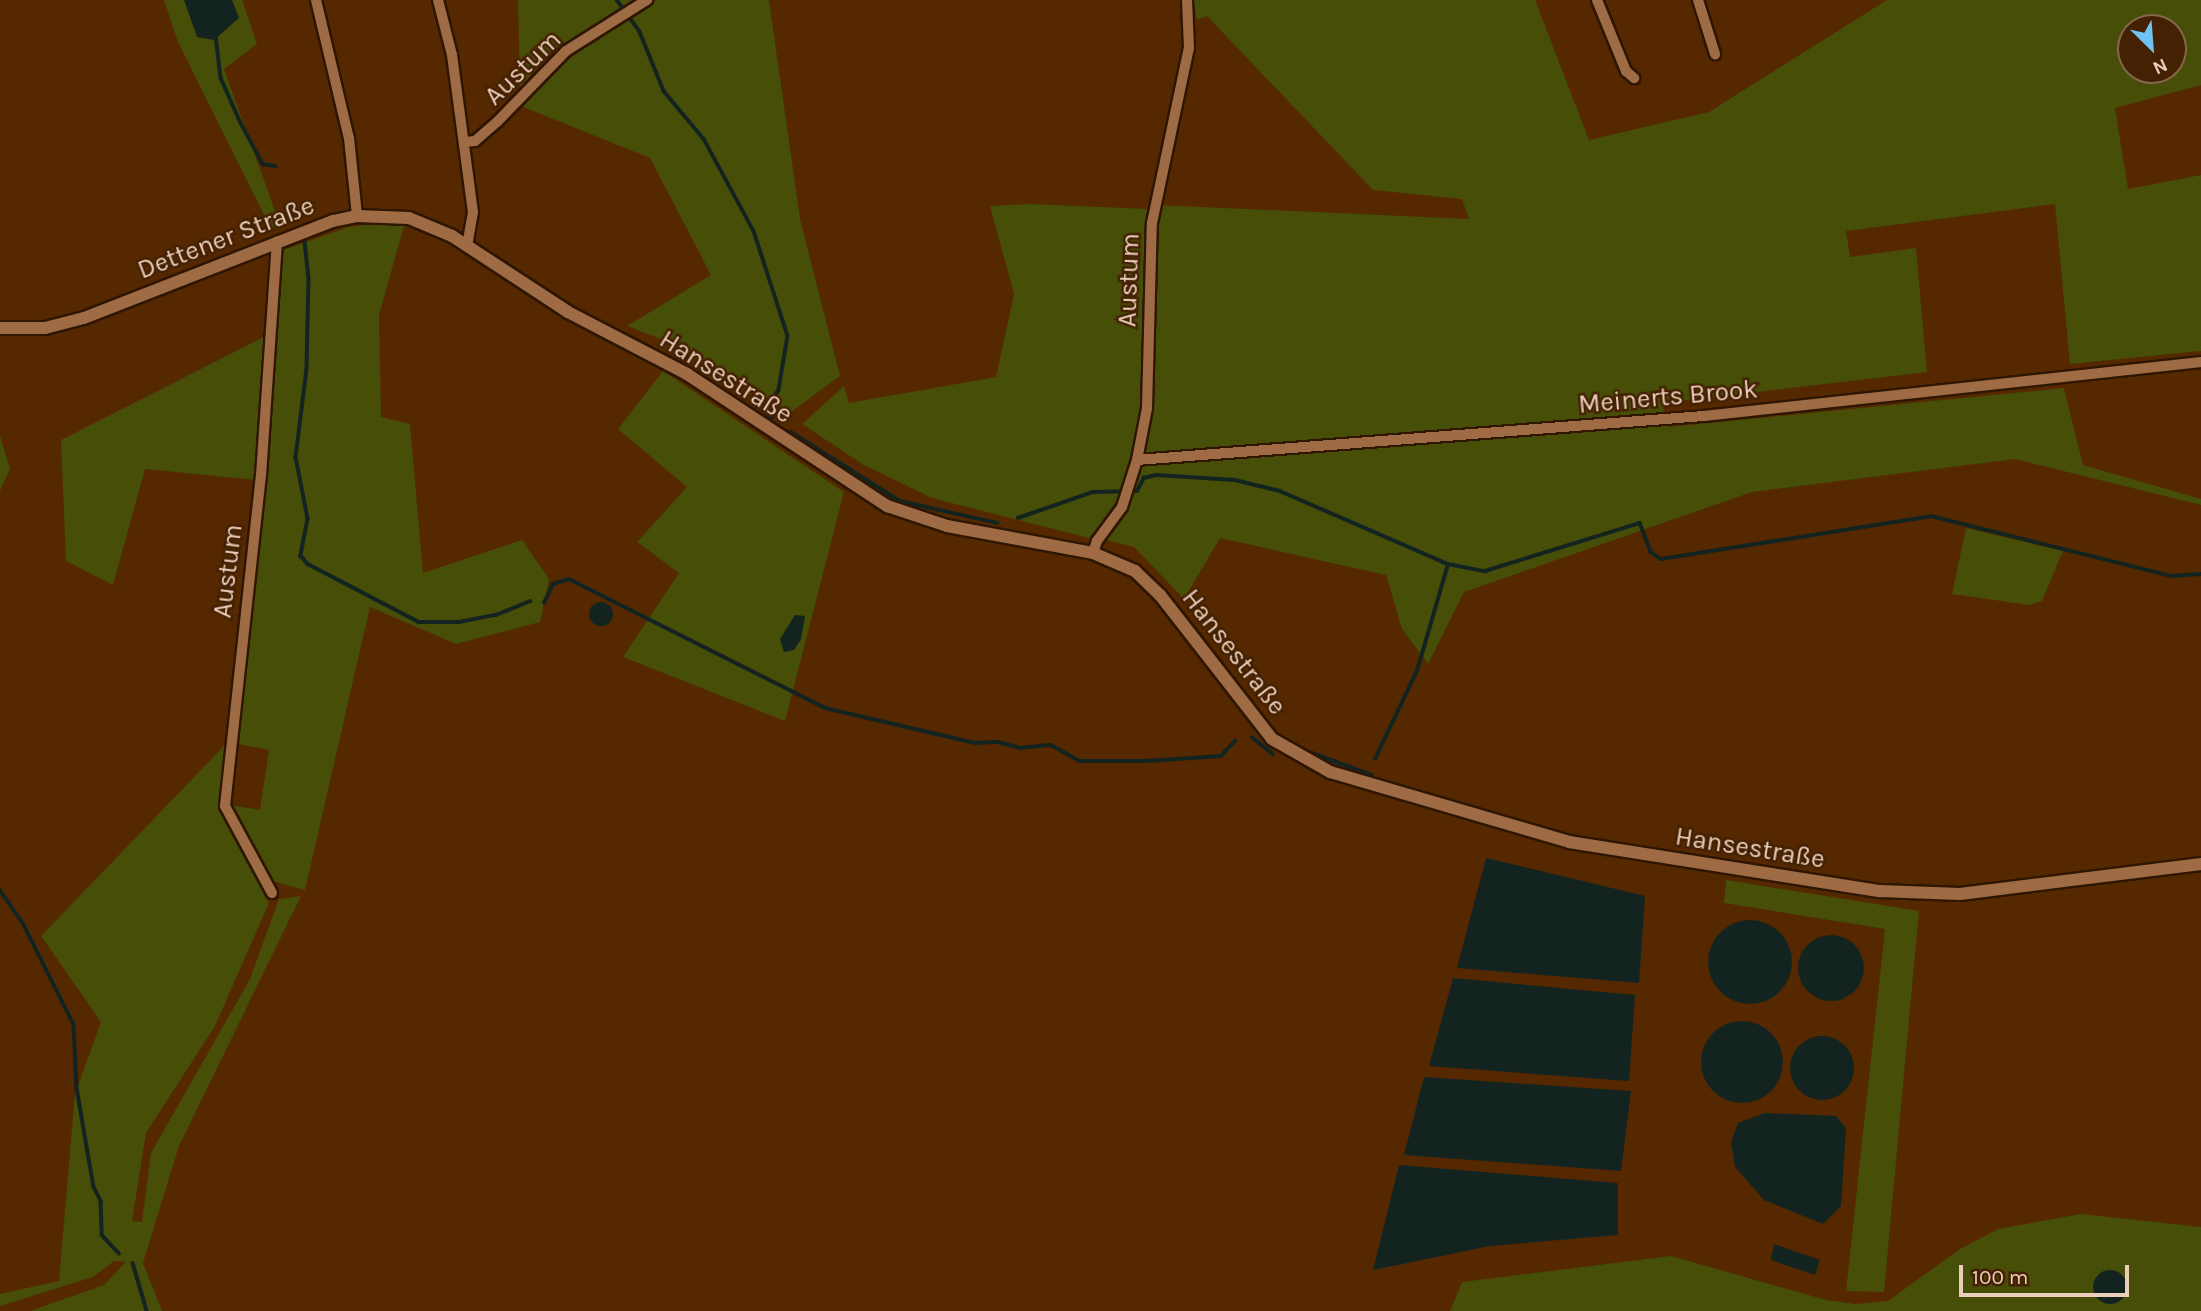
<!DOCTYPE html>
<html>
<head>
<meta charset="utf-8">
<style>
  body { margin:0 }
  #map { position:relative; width:2201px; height:1311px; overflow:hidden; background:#552800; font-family:Karla,sans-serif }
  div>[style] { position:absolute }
  .green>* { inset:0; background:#464e07 }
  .water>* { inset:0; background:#132420 }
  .round { border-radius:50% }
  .stream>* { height:3.5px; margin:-1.75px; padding:0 1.75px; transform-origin:1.75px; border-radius:1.75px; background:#132420 }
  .roads { filter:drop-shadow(2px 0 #2e1603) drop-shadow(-2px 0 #2e1603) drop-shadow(0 2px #2e1603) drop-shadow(0 -2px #2e1603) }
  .minor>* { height:10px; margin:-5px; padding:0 5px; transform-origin:5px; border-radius:5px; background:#9e6b45 }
  .tertiary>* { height:12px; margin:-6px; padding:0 6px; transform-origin:6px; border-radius:6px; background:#9e6b45 }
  span { translate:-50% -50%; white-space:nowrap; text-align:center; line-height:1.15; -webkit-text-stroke:5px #442103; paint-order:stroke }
  .street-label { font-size:26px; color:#eacdba }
  .north { position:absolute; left:2117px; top:14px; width:70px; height:70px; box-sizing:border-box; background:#442103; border:2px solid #86664c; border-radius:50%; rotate:155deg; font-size:19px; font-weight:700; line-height:28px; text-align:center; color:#eacdba }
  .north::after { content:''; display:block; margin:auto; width:24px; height:32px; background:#6ec2f4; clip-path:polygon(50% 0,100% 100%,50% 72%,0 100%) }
  .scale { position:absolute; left:1959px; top:1265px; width:170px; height:32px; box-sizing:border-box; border:4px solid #eacdba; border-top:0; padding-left:9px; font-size:21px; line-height:24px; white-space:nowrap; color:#eacdba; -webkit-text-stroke:5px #442103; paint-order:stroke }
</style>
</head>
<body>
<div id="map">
  <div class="green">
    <div style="clip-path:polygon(164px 0,242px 0,257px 44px,224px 69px,280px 225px,271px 229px,178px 42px)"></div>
    <div style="clip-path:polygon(518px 0,636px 0,549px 53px,520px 88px)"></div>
    <div style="clip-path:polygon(656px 0,769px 0,800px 219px,840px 376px,791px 412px,671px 343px,627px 326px,711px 275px,650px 158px,521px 106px,557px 63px)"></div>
    <div style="clip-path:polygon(evenodd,1193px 0,1535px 0,1589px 140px,1709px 112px,1887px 0,2201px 0,2201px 85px,2115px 108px,2128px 189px,2201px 175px,2201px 351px,2070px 364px,2055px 204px,1846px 231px,1850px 257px,1916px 248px,1927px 372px,1662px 403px,1668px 427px,2064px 388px,2083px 465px,2201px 499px,2201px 505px,2015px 459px,1752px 492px,1464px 592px,1428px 664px,1402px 629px,1386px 575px,1220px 538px,1184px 599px,1134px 547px,1103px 539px,1141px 463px,1158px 205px,1469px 219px,1462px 199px,1373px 190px,1207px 16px,1197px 20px,1193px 0,2131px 28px,2173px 28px,2173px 70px,2131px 70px,2131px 28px)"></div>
    <div style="clip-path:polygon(1030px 204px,1148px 209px,1144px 408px,1118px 506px,1093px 539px,932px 498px,862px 464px,802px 424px,844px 386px,849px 403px,996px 377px,1014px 294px,990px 206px)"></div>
    <div style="clip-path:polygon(374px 224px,404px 226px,379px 315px,381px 417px,410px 424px,423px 573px,522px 540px,549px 579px,540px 622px,456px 644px,370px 607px,305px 890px,272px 881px,229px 805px,260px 810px,269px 750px,233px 743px,265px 478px,283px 250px,349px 227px)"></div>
    <div style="clip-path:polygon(268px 335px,257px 480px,145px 469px,113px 585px,66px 561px,61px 440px)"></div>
    <div style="clip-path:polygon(663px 371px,844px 492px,785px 721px,623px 657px,679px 573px,637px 542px,687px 487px,618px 429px)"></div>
    <div style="clip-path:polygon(0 436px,10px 469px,0 491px)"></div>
    <div style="clip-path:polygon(1966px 528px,2063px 551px,2042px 601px,2029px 605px,1952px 594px)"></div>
    <div style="clip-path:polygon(224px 746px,221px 806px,269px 903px,215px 1026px,146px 1133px,132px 1221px,142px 1222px,151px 1153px,250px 979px,279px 899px,301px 896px,179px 1146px,143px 1263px,162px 1311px,30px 1311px,104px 1285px,126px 1262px,114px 1261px,93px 1277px,0 1306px,0 1294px,59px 1281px,75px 1094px,101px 1022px,41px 936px)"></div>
    <div style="clip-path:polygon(1726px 880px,1919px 911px,1884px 1292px,1846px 1291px,1885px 929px,1724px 903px)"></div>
    <div style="clip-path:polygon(2081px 1214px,2201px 1227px,2201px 1311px,1450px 1311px,1462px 1282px,1671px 1256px,1826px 1300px,1855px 1304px,1888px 1301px,1960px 1249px,1998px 1229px)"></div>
  </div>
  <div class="water">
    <div style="clip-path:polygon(184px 0,232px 0,239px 18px,214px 40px,197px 37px)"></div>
    <div class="round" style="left:589px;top:602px;width:24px;height:24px"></div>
    <div style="clip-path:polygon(795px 615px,805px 616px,801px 639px,794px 650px,784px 652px,780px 639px)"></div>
    <div style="clip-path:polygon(1486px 858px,1645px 896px,1639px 983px,1457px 968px)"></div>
    <div class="round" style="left:1708px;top:920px;width:84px;height:84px"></div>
    <div class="round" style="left:1798px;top:935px;width:66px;height:66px"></div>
    <div style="clip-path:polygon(1453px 978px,1635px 995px,1629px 1081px,1429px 1066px)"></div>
    <div class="round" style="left:1701px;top:1021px;width:82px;height:82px"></div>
    <div class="round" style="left:1790px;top:1036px;width:64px;height:64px"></div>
    <div style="clip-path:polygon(1424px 1077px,1631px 1091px,1621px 1171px,1404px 1155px)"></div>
    <div style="clip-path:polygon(1765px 1113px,1836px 1116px,1846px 1128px,1841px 1206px,1823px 1224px,1764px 1200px,1735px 1167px,1731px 1142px,1738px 1123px)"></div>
    <div style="clip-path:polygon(1399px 1165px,1618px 1183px,1618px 1235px,1490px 1246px,1373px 1270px)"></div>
    <div style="clip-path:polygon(1774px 1244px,1820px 1260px,1815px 1275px,1771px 1260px)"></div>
    <div class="round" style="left:2093px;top:1270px;width:34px;height:34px"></div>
  </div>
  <div class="stream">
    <div style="left:617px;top:0;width:39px;rotate:54deg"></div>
    <div style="left:640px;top:32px;width:64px;rotate:67.9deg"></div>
    <div style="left:664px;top:91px;width:62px;rotate:50.2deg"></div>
    <div style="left:704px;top:139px;width:105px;rotate:61.5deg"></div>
    <div style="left:754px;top:231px;width:110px;rotate:72.1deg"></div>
    <div style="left:788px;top:336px;width:55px;rotate:99.5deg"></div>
    <div style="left:779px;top:390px;width:13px;rotate:122deg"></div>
    <div style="left:216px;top:35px;width:43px;rotate:83.4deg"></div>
    <div style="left:221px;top:78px;width:49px;rotate:66deg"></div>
    <div style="left:241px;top:123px;width:47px;rotate:61.8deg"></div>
    <div style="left:263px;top:164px;width:13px;rotate:9deg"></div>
    <div style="left:305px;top:241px;width:38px;rotate:84deg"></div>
    <div style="left:309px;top:279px;width:90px;rotate:91.3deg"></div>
    <div style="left:307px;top:369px;width:89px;rotate:97.1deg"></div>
    <div style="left:296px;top:457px;width:63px;rotate:79deg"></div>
    <div style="left:308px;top:519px;width:38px;rotate:101deg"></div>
    <div style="left:301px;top:556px;width:11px;rotate:49deg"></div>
    <div style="left:308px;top:564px;width:125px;rotate:27.6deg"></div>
    <div style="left:419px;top:622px;width:40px"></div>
    <div style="left:459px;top:622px;width:38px;rotate:-11deg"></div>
    <div style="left:496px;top:615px;width:37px;rotate:-22deg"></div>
    <div style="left:764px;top:410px;width:11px;rotate:41deg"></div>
    <div style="left:791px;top:432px;width:129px;rotate:32.3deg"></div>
    <div style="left:900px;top:501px;width:100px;rotate:12.7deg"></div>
    <div style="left:1018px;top:518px;width:79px;rotate:-19.1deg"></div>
    <div style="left:1093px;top:492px;width:44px;rotate:-1.3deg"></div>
    <div style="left:1137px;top:491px;width:15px;rotate:-62deg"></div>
    <div style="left:1144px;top:478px;width:12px;rotate:-14deg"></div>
    <div style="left:1156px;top:475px;width:79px;rotate:3.6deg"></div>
    <div style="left:1235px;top:480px;width:46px;rotate:13.7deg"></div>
    <div style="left:1280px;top:491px;width:183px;rotate:23.5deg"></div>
    <div style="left:1448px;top:564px;width:38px;rotate:11deg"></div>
    <div style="left:1485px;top:571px;width:162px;rotate:-17.2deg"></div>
    <div style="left:1640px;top:523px;width:31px;rotate:69deg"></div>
    <div style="left:1651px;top:552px;width:12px;rotate:35deg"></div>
    <div style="left:1661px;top:559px;width:273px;rotate:-9deg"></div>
    <div style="left:1931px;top:516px;width:248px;rotate:14deg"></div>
    <div style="left:2172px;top:576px;width:29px;rotate:-4deg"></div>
    <div style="left:544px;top:603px;width:21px;rotate:-65deg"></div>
    <div style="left:553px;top:584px;width:17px;rotate:-17deg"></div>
    <div style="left:569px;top:579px;width:287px;rotate:26.7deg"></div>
    <div style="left:825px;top:708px;width:155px;rotate:13.1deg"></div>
    <div style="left:976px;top:743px;width:22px;rotate:-3deg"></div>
    <div style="left:998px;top:742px;width:23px;rotate:15deg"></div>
    <div style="left:1020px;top:748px;width:31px;rotate:-6deg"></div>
    <div style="left:1051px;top:745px;width:33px;rotate:29deg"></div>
    <div style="left:1080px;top:761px;width:66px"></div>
    <div style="left:1146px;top:761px;width:75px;rotate:-3.8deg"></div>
    <div style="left:1221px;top:756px;width:21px;rotate:-47deg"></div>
    <div style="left:1252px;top:737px;width:27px;rotate:39deg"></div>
    <div style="left:1296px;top:747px;width:81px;rotate:20.2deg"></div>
    <div style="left:1375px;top:759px;width:98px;rotate:-64.5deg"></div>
    <div style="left:1417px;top:671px;width:111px;rotate:-73.8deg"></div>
    <div style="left:0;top:890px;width:40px;rotate:55.1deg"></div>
    <div style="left:23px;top:923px;width:114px;rotate:63.4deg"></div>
    <div style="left:74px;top:1025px;width:63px;rotate:87.3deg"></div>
    <div style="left:77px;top:1088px;width:100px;rotate:80.3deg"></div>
    <div style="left:94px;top:1187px;width:16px;rotate:63deg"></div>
    <div style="left:101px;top:1201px;width:34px;rotate:88deg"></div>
    <div style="left:102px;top:1235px;width:25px;rotate:47deg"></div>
    <div style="left:133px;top:1263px;width:50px;rotate:73.7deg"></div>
  </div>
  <div class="roads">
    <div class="minor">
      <div style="left:316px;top:0;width:142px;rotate:76.6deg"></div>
      <div style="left:349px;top:138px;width:78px;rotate:84.1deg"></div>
      <div style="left:438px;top:0;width:57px;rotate:75.7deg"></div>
      <div style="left:452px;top:55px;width:158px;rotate:82.4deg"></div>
      <div style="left:473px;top:212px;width:34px;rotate:100deg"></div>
      <div style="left:1597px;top:0;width:77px;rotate:67.8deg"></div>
      <div style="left:1626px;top:71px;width:11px;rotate:41deg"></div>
      <div style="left:1698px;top:0;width:57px;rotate:72.5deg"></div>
      <div style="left:465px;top:142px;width:10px;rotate:-6deg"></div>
      <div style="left:475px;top:141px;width:29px;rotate:-41deg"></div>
      <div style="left:497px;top:122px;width:99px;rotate:-45.8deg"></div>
      <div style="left:566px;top:51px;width:96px;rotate:-32.2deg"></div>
      <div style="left:1137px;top:460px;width:569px;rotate:-4.44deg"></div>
      <div style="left:1704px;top:416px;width:500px;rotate:-6.2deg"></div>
      <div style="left:1093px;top:553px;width:13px;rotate:-72deg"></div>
      <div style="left:1097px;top:541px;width:42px;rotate:-53.7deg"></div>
      <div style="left:1122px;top:507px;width:49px;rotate:-72.3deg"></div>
      <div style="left:1137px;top:460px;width:53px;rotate:-79.1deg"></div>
      <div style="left:1147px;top:408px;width:185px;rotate:-88.5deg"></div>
      <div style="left:1152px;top:223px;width:179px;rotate:-78.1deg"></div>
      <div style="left:1189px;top:48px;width:48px;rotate:-92.4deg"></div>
      <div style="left:272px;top:893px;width:99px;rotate:-118.4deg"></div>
      <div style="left:225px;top:806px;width:332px;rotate:-83.8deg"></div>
      <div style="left:261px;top:476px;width:235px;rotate:-86.1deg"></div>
    </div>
    <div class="tertiary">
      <div style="left:0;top:328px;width:45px"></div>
      <div style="left:45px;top:328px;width:40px;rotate:-14.4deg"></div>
      <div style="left:84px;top:318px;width:267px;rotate:-21.3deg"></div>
      <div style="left:333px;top:221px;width:25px;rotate:-12deg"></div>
      <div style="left:357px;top:216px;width:52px;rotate:2.2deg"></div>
      <div style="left:409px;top:218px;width:47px;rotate:22.7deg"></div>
      <div style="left:452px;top:236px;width:139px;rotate:33.2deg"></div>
      <div style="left:568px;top:312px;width:134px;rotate:27.5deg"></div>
      <div style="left:687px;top:374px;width:240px;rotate:33.4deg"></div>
      <div style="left:887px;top:506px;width:63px;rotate:18.4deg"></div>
      <div style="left:947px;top:526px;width:148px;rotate:10.5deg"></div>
      <div style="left:1093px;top:553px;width:46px;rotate:23.2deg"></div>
      <div style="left:1135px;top:571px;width:35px;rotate:44deg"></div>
      <div style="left:1160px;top:595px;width:182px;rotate:52.1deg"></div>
      <div style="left:1272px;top:739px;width:67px;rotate:29.6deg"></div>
      <div style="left:1330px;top:772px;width:249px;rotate:16.3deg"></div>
      <div style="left:1569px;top:842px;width:315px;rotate:9deg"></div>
      <div style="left:1880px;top:891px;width:80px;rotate:2.1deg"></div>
      <div style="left:1960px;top:894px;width:243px;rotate:-7.1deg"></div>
    </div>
  </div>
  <div class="street-label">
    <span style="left:523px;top:68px;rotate:-44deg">Austum</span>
    <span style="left:226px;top:238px;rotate:-21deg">Dettener Straße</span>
    <span style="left:1129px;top:280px;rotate:-88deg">Austum</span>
    <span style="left:726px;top:377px;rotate:32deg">Hansestraße</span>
    <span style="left:1668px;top:397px;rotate:-5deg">Meinerts Brook</span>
    <span style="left:228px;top:571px;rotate:-83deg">Austum</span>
    <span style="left:1234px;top:652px;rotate:52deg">Hansestraße</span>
    <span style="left:1750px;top:848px;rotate:9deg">Hansestraße</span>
  </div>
  <div class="north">N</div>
  <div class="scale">100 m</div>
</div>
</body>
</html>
